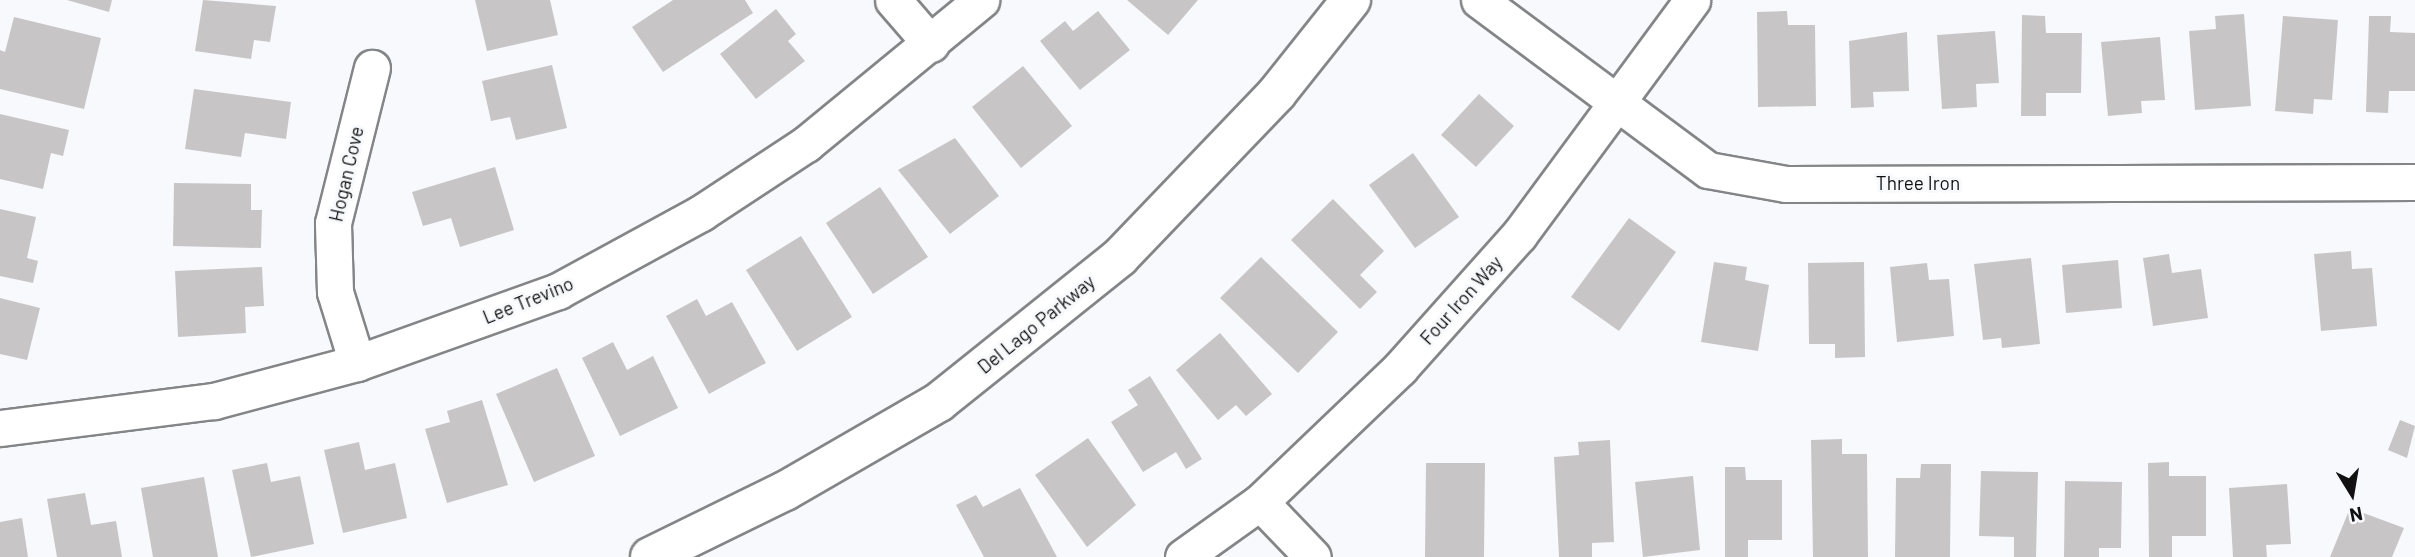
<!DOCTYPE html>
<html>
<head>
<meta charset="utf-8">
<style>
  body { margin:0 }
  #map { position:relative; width:2415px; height:557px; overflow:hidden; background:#f8f9fc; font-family:Barlow,sans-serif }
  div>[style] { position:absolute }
  .building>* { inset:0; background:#c8c5c6 }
  .roads { filter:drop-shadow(2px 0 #848587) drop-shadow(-2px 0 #848587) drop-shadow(0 2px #848587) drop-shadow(0 -2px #848587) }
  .street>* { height:35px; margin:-17.5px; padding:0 17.5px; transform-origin:17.5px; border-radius:17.5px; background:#fff }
  .secondary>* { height:38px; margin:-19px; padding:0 19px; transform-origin:19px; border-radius:19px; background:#fff }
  span { translate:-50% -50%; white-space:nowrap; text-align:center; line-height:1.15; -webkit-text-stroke:6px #f8f9fc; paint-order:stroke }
  .street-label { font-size:19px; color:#111112 }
  .north { position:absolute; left:2317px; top:459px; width:70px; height:70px; -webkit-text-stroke:5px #f8f9fc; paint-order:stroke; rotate:169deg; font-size:19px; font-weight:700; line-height:28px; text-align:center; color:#111112 }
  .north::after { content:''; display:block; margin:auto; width:24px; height:32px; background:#111112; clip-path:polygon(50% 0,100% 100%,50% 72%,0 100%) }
</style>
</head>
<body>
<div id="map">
  <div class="building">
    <div style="clip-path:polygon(67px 0,112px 0,109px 12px)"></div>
    <div style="clip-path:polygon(203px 0,276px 6px,270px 42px,254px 40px,251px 59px,195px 51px)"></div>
    <div style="clip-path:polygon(475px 0,550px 0,558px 35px,487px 51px)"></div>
    <div style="clip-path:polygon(673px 0,745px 0,753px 13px,663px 72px,632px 27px)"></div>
    <div style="clip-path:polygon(1127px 0,1198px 0,1168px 35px)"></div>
    <div style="clip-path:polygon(776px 9px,796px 34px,788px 41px,805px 61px,756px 99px,720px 54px)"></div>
    <div style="clip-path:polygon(1098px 11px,1130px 50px,1080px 90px,1040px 41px,1065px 21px,1073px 31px)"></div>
    <div style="clip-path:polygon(1787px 11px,1788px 25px,1815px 25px,1816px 106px,1758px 107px,1757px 12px)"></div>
    <div style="clip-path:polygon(2244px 14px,2251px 106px,2195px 110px,2189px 31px,2216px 29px,2215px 16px)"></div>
    <div style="clip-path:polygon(2022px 15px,2045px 16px,2046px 33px,2082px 33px,2081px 93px,2046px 93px,2046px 116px,2021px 116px)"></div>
    <div style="clip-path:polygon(2283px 16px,2338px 20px,2332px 100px,2314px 99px,2313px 114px,2275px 111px)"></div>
    <div style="clip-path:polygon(2369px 16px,2391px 16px,2390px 32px,2415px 33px,2415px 91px,2389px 91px,2388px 113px,2366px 112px)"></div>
    <div style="clip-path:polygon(14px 17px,101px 38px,84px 109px,0 89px,0 50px,5px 52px)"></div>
    <div style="clip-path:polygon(1995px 31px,1999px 83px,1976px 84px,1977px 107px,1942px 109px,1937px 35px)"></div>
    <div style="clip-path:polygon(1907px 32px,1909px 91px,1873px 92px,1874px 107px,1851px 108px,1849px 41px)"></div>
    <div style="clip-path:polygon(2160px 37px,2165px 100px,2141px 101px,2142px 113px,2108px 116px,2101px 42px)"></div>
    <div style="clip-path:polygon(552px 65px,567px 128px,516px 140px,510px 117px,491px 121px,482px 81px)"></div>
    <div style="clip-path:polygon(1023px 66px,1072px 126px,1021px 168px,972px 107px)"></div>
    <div style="clip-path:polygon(194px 89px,291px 102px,286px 139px,245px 133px,241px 157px,185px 149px)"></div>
    <div style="clip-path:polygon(1479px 94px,1514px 126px,1476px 167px,1441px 135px)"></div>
    <div style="clip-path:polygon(0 114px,69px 130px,63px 156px,51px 153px,43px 189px,0 179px)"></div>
    <div style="clip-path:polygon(955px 138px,999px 196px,950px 234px,898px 170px)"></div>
    <div style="clip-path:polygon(1413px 153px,1459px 217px,1415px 248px,1369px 185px)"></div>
    <div style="clip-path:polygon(495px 167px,514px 230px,460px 247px,451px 218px,423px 226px,412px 192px)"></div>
    <div style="clip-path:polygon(174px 183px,251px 184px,251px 210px,262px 210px,261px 248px,173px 246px)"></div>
    <div style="clip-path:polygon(880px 187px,928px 257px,873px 294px,826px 223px)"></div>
    <div style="clip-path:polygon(1333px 199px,1384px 251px,1360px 275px,1377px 292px,1360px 309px,1291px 240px)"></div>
    <div style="clip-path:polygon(0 209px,36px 217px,27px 258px,38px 261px,33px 283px,0 276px)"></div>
    <div style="clip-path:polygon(1629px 218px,1676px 252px,1619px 331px,1571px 297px)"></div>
    <div style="clip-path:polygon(801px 236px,852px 317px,797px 351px,746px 270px)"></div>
    <div style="clip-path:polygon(2351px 251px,2352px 269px,2372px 268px,2377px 326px,2321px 331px,2314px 254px)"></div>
    <div style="clip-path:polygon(2169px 254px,2172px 273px,2201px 269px,2208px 318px,2153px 326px,2143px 258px)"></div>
    <div style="clip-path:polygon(1261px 257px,1338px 332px,1298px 373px,1220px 298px)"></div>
    <div style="clip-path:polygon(2031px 258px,2040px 344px,2002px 348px,2001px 338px,1983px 340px,1974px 264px)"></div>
    <div style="clip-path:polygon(2118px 260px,2122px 308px,2066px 313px,2062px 265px)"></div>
    <div style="clip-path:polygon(1714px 262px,1747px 267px,1745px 280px,1769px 285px,1758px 351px,1701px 342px)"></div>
    <div style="clip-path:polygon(1864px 262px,1865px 357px,1835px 358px,1835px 344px,1809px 344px,1808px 263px)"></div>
    <div style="clip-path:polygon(1927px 263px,1929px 280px,1949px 279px,1954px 336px,1897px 342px,1890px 267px)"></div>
    <div style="clip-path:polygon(262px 267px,264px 306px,245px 307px,246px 333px,178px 337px,175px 271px)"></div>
    <div style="clip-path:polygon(0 298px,40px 308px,27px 360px,0 354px)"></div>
    <div style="clip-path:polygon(697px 299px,706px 316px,732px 302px,766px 363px,709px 394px,666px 316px)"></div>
    <div style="clip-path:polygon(1220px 333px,1272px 394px,1246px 416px,1236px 405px,1218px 420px,1176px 370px)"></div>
    <div style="clip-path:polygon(613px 342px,627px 370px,653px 356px,678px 408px,620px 436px,582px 358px)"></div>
    <div style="clip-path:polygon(557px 368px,595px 456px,534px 482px,496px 394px)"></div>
    <div style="clip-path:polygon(1150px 376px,1202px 459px,1186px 469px,1176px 452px,1143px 472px,1111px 422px,1138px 405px,1128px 390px)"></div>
    <div style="clip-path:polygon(482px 400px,508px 485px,447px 503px,425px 429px,450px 422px,447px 411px)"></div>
    <div style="clip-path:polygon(2400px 420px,2415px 426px,2407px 458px,2388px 450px)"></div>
    <div style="clip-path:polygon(1088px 438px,1136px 505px,1087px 547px,1035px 475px)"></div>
    <div style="clip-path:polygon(1842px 439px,1842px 454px,1867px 454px,1868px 557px,1813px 557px,1811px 440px)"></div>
    <div style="clip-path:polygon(1610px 440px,1614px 542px,1592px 543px,1592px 557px,1559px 557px,1554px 457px,1579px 455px,1578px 442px)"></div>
    <div style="clip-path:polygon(359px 442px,365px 470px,395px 463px,407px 518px,343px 533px,324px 450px)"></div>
    <div style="clip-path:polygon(2169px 462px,2169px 476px,2206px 476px,2206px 536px,2172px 536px,2172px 557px,2149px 557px,2148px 463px)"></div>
    <div style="clip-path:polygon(267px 463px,271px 482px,300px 476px,314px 544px,251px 557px,232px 470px)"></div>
    <div style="clip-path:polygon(1426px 463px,1485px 463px,1484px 557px,1425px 557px)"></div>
    <div style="clip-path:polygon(1921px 464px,1951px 464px,1950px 557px,1895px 557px,1896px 478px,1920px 478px)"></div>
    <div style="clip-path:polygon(1725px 467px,1745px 467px,1746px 480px,1782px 480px,1782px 540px,1748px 540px,1748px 557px,1725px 557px)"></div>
    <div style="clip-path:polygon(1981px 471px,2038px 472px,2036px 557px,2014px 557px,2014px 537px,1979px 536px)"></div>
    <div style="clip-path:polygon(1693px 476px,1700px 550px,1643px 557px,1635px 482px)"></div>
    <div style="clip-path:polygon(204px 477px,218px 557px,153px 557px,141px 488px)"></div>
    <div style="clip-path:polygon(2065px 481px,2122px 482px,2121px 548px,2099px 548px,2099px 557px,2064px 557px)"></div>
    <div style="clip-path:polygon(2287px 484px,2291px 544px,2266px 545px,2267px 557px,2233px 557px,2229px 488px)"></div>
    <div style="clip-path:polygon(1020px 488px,1057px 557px,984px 557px,956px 505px,976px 495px,983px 507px)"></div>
    <div style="clip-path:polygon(85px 493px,91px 525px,116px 521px,122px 557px,57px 557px,47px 499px)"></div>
    <div style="clip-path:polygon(2350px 508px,2404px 528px,2392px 557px,2330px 557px)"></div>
    <div style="clip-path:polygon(22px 518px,28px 557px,0 557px,0 522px)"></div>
  </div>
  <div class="roads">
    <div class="street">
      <div style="left:893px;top:0;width:58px;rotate:49.2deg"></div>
      <div style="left:1479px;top:0;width:285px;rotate:36.6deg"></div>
      <div style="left:1708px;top:170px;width:79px;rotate:10.2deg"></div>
      <div style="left:1786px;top:184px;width:629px;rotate:-0.18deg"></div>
      <div style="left:357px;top:363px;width:74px;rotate:-107.2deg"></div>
      <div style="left:335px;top:292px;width:69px;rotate:-91.7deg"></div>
      <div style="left:333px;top:223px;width:160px;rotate:-75.9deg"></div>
      <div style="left:0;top:428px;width:216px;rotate:-7.2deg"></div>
      <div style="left:214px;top:401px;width:148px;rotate:-14.9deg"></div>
      <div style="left:357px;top:363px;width:214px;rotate:-19.7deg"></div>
      <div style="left:558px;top:291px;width:163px;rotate:-28.6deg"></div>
      <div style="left:701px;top:213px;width:126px;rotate:-33.3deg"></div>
      <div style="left:806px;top:144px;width:227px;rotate:-39.4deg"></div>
      <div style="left:1260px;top:502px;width:76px;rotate:46.1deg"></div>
      <div style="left:1183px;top:557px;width:95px;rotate:-35.5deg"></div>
      <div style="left:1260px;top:502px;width:194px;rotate:-43.7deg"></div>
      <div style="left:1400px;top:368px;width:178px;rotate:-48.2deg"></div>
      <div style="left:1519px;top:235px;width:292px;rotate:-53.6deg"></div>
    </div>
    <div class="secondary">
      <div style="left:650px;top:557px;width:150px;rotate:-26.1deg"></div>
      <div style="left:785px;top:491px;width:178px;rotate:-30deg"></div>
      <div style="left:939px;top:402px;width:232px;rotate:-38.7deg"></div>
      <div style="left:1120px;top:257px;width:227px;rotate:-46.2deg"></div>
      <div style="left:1277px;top:93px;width:119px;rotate:-51.5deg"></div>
    </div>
  </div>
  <div class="street-label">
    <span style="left:346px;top:174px;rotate:-77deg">Hogan Cove</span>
    <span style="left:1918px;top:183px">Three Iron</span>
    <span style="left:528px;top:300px;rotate:-22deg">Lee Trevino</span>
    <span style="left:1461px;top:300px;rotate:-48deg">Four Iron Way</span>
    <span style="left:1036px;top:324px;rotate:-39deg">Del Lago Parkway</span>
  </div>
  <div class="north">N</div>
</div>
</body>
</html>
